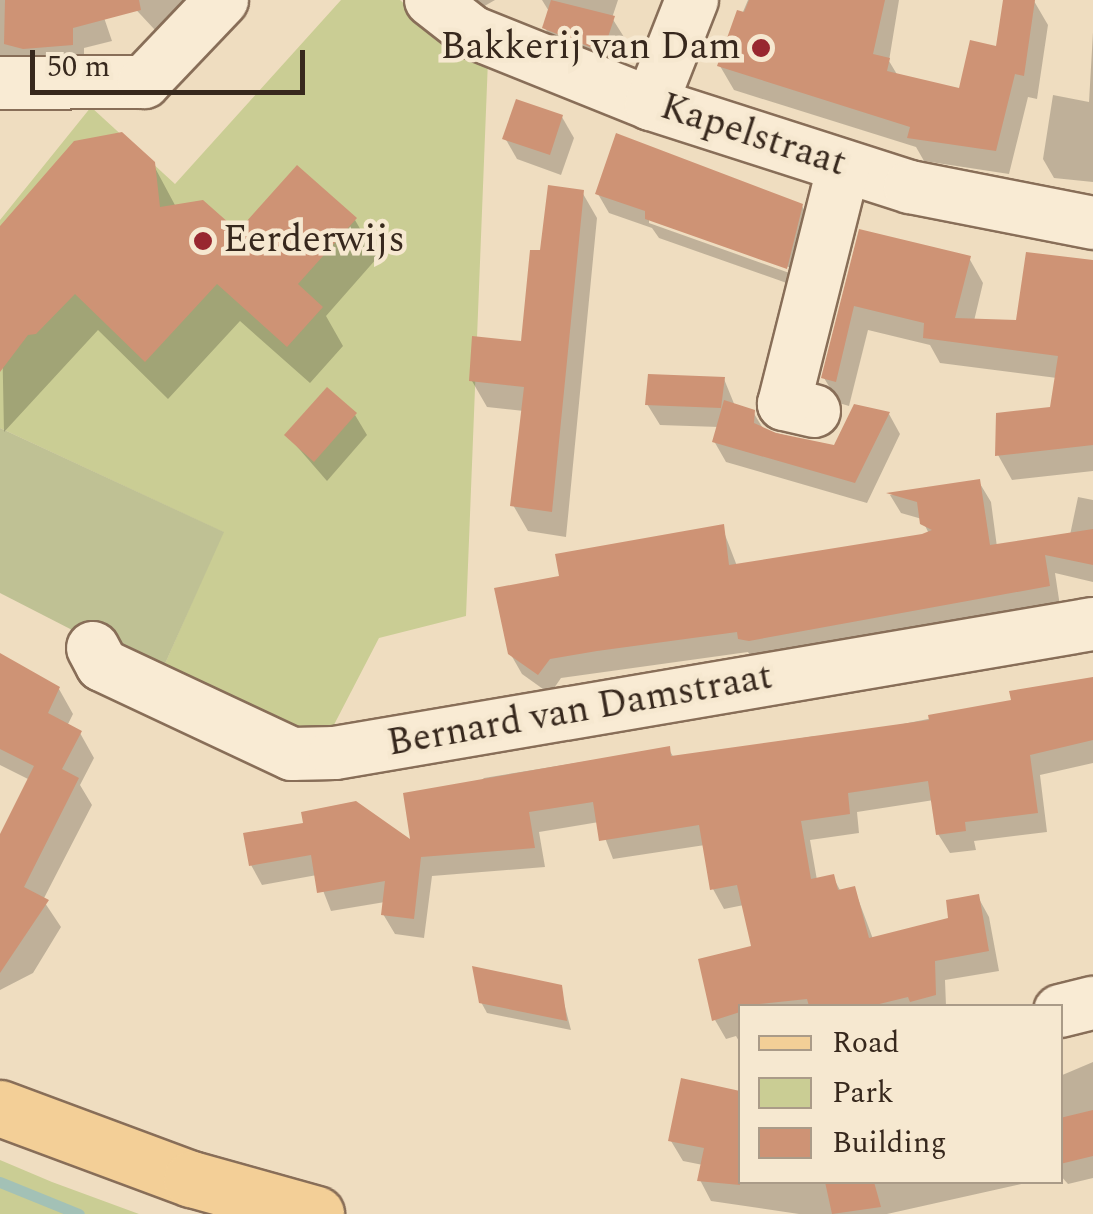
<!DOCTYPE html>
<html>
<head>
<meta charset="utf-8">
<style>
  body { margin:0 }
  #map { position:relative; width:1093px; height:1214px; overflow:hidden; background:#efddc0; font-family:Spectral,serif }
  div>[style] { position:absolute }
  .green>* { inset:0; background:#cacd94 }
  .cemetery>* { inset:0; background:#bfc194 }
  .shadow>* { inset:0; background:#0003 }
  .stream>* { height:11px; margin:-5.5px; padding:0 5.5px; transform-origin:5.5px; border-radius:5.5px; background:#a3c1b6 }
  .building>* { inset:0; background:#ce9375 }
  .roads { filter:drop-shadow(2px 0 #886e58) drop-shadow(-2px 0 #886e58) drop-shadow(0 2px #886e58) drop-shadow(0 -2px #886e58) }
  .minor>* { height:52px; margin:-26px; padding:0 26px; transform-origin:26px; border-radius:26px; background:#f9ebd4 }
  .major>* { height:55px; margin:-27.5px; padding:0 27.5px; transform-origin:27.5px; border-radius:27.5px; background:#f3cf97 }
  .dots>* { width:28px; height:28px; translate:-50% -50%; box-sizing:border-box; border:5px solid #f6e8d0; border-radius:50% }
  span { translate:-50% -50%; white-space:nowrap; text-align:center; line-height:1.15; -webkit-text-stroke:9px #f6e8d0; paint-order:stroke }
  .poi-label { font-size:38px; color:#37281d }
  .right { translate:-100% -50%; text-align:right }
  .left { translate:0 -50%; text-align:left }
  .street-label { font-size:38px; color:#37281d }
  .legend { position:absolute; left:738px; top:1004px; width:325px; height:180px; box-sizing:border-box; background:#f6e8d0; border:2px solid #aa9b88; margin:0; padding:12px 18px; list-style:none; font-size:30px; color:#37281d }
  .legend li { display:flex; align-items:center; gap:20px; height:50px }
  .legend b { width:50px; border:2px solid #aa9b88 }
  .scale { position:absolute; left:30px; top:50px; width:275px; height:45px; box-sizing:border-box; border:5px solid #37281d; border-top:0; padding-left:12px; font-size:30px; line-height:35px; white-space:nowrap; color:#37281d; -webkit-text-stroke:8px #f6e8d0; paint-order:stroke }
</style>
</head>
<body>
<div id="map">
  <div class="green">
    <div style="clip-path:polygon(341px 0,400px 0,433px 30px,488px 60px,466px 616px,379px 638px,324px 744px,160px 675px,223px 532px,0 428px,0 220px,91px 107px,175px 184px)"></div>
    <div style="clip-path:polygon(0 1160px,52px 1182px,139px 1214px,0 1214px)"></div>
  </div>
  <div class="cemetery">
    <div style="clip-path:polygon(0 428px,224px 532px,160px 675px,0 593px)"></div>
  </div>
  <div class="shadow">
    <div style="clip-path:polygon(0 0,98px 0,112px 41px,84px 48px,84px 66px,0 64px)"></div>
    <div style="clip-path:polygon(127px 0,237px 0,182px 59px)"></div>
    <div style="clip-path:polygon(476px 0,495px 0,481px 8px)"></div>
    <div style="clip-path:polygon(542px 0,618px 0,612px 18px,629px 45px,618px 77px,560px 54px,545px 28px,550px 13px)"></div>
    <div style="clip-path:polygon(748px 0,899px 0,889px 61px,898px 76px,960px 91px,998px 49px,1005px 0,1034px 1px,1048px 25px,1037px 99px,1028px 97px,1009px 174px,924px 161px,916px 147px,734px 90px,720px 66px)"></div>
    <div style="clip-path:polygon(1093px 32px,1093px 182px,1054px 178px,1043px 159px,1053px 95px,1089px 102px)"></div>
    <div style="clip-path:polygon(562px 117px,574px 138px,561px 175px,517px 159px,505px 138px)"></div>
    <div style="clip-path:polygon(evenodd,617px 136px,802px 206px,813px 226px,798px 287px,659px 238px,652px 228px,609px 213px,598px 194px,617px 136px,649px 218px,800px 271px,798px 276px,649px 223px,649px 218px)"></div>
    <div style="clip-path:polygon(153px 164px,176px 207px,238px 234px,355px 220px,377px 258px,326px 316px,343px 346px,310px 383px,240px 321px,168px 399px,98px 330px,4px 432px,0 230px)"></div>
    <div style="clip-path:polygon(582px 192px,597px 218px,566px 537px,528px 531px,513px 505px,524px 411px,487px 407px,472px 381px,523px 344px,542px 253px)"></div>
    <div style="clip-path:polygon(861px 232px,969px 258px,983px 283px,974px 321px,1018px 323px,1093px 264px,1093px 471px,1012px 480px,998px 455px,1052px 410px,1057px 378px,940px 363px,930px 345px,868px 330px,849px 406px,839px 403px,824px 378px)"></div>
    <div style="clip-path:polygon(724px 379px,735px 406px,753px 412px,764px 430px,836px 448px,889px 414px,900px 434px,867px 503px,726px 462px,714px 441px,719px 427px,660px 425px,647px 404px)"></div>
    <div style="clip-path:polygon(355px 415px,367px 435px,327px 481px,287px 435px)"></div>
    <div style="clip-path:polygon(979px 482px,991px 502px,997px 547px,1070px 535px,1078px 497px,1093px 500px,1093px 582px,1055px 573px,1060px 606px,752px 659px,748px 652px,561px 678px,550px 694px,522px 674px,510px 653px,562px 578px,722px 527px,737px 566px,929px 534px,922px 519px,901px 513px,890px 495px)"></div>
    <div style="clip-path:polygon(0 661px,59px 689px,73px 714px,67px 726px,80px 733px,94px 758px,80px 785px,92px 805px,43px 900px,61px 927px,33px 973px,0 990px,0 840px,30px 780px,0 765px)"></div>
    <div style="clip-path:polygon(1093px 680px,1093px 763px,1040px 775px,1047px 832px,974px 841px,976px 850px,950px 853px,938px 834px,934px 800px,857px 812px,859px 833px,810px 840px,817px 880px,833px 877px,841px 892px,854px 888px,873px 939px,951px 920px,978px 897px,989px 917px,999px 971px,945px 980px,946px 1006px,740px 1006px,740px 1043px,736px 1036px,726px 1039px,715px 1020px,754px 948px,744px 905px,724px 909px,713px 889px,705px 845px,613px 859px,599px 822px,539px 832px,545px 867px,432px 876px,424px 938px,395px 934px,383px 914px,385px 902px,331px 911px,317px 875px,262px 885px,251px 865px,246px 835px,414px 845px,484px 778px,668px 748px,674px 758px,815px 736px,818px 741px,1013px 702px)"></div>
    <div style="clip-path:polygon(560px 988px,571px 1030px,487px 1013px,481px 1002px)"></div>
    <div style="clip-path:polygon(1093px 1062px,1093px 1178px,1068px 1184px,1060px 1175px,1060px 1076px)"></div>
    <div style="clip-path:polygon(735px 1118px,740px 1120px,740px 1182px,1030px 1182px,887px 1214px,799px 1214px,711px 1201px,700px 1180px,703px 1165px,683px 1161px,671px 1141px)"></div>
  </div>
  <div class="stream">
    <div style="left:0;top:1182px;width:85px;rotate:22.1deg"></div>
  </div>
  <div class="building">
    <div style="clip-path:polygon(5px 0,139px 0,141px 10px,73px 28px,73px 45px,23px 49px,4px 44px)"></div>
    <div style="clip-path:polygon(551px 0,615px 16px,603px 52px,542px 28px)"></div>
    <div style="clip-path:polygon(749px 0,885px 0,873px 54px,890px 58px,887px 71px,959px 88px,970px 40px,996px 46px,1003px 0,1035px 0,1024px 76px,1015px 74px,996px 151px,907px 138px,910px 127px,717px 66px,737px 10px,744px 12px)"></div>
    <div style="clip-path:polygon(516px 99px,563px 115px,550px 155px,502px 139px)"></div>
    <div style="clip-path:polygon(122px 132px,155px 162px,160px 207px,203px 200px,238px 231px,297px 165px,357px 218px,298px 284px,323px 307px,287px 347px,217px 284px,145px 362px,75px 294px,36px 334px,28px 335px,0 372px,0 226px,74px 141px)"></div>
    <div style="clip-path:polygon(616px 133px,803px 204px,787px 269px,645px 219px,645px 211px,595px 194px)"></div>
    <div style="clip-path:polygon(548px 185px,584px 190px,552px 512px,510px 506px,524px 387px,469px 381px,472px 336px,521px 341px,530px 250px,540px 250px)"></div>
    <div style="clip-path:polygon(859px 229px,971px 256px,955px 318px,1016px 320px,1026px 252px,1093px 260px,1093px 445px,995px 456px,996px 413px,1050px 407px,1058px 356px,923px 338px,924px 323px,854px 306px,836px 382px,821px 378px)"></div>
    <div style="clip-path:polygon(648px 374px,725px 377px,721px 408px,645px 405px)"></div>
    <div style="clip-path:polygon(327px 387px,357px 413px,314px 462px,284px 435px)"></div>
    <div style="clip-path:polygon(724px 400px,755px 410px,754px 423px,776px 433px,834px 445px,854px 404px,890px 412px,855px 483px,712px 442px)"></div>
    <div style="clip-path:polygon(980px 479px,990px 545px,1093px 529px,1093px 565px,1045px 555px,1050px 586px,749px 641px,738px 639px,737px 632px,597px 651px,550px 659px,538px 675px,508px 654px,494px 588px,559px 576px,555px 554px,724px 524px,729px 565px,922px 534px,932px 530px,920px 524px,917px 502px,886px 493px)"></div>
    <div style="clip-path:polygon(0 653px,60px 687px,48px 713px,82px 731px,62px 769px,79px 778px,24px 887px,49px 900px,0 973px,0 834px,34px 766px,0 749px)"></div>
    <div style="clip-path:polygon(1093px 677px,1093px 740px,1030px 755px,1038px 813px,965px 822px,966px 831px,936px 835px,928px 781px,848px 793px,850px 814px,801px 821px,811px 879px,834px 874px,838px 890px,855px 886px,869px 938px,948px 918px,946px 900px,979px 894px,989px 951px,935px 961px,936px 995px,910px 1002px,908px 997px,871px 1006px,809px 1006px,807px 999px,740px 1006px,740px 1012px,712px 1021px,698px 959px,751px 946px,737px 885px,710px 890px,699px 825px,599px 841px,593px 802px,529px 812px,535px 848px,421px 857px,414px 919px,381px 915px,385px 881px,317px 893px,311px 855px,249px 866px,243px 833px,303px 823px,301px 812px,356px 801px,410px 839px,403px 793px,670px 746px,671px 756px,929px 720px,928px 715px,1011px 700px,1009px 691px)"></div>
    <div style="clip-path:polygon(472px 966px,562px 985px,567px 1021px,479px 1003px)"></div>
    <div style="clip-path:polygon(681px 1078px,740px 1091px,740px 1185px,697px 1181px,704px 1148px,668px 1141px)"></div>
    <div style="clip-path:polygon(1093px 1110px,1093px 1156px,1060px 1164px,1060px 1118px)"></div>
    <div style="clip-path:polygon(825px 1182px,874px 1182px,881px 1207px,832px 1214px)"></div>
  </div>
  <div class="roads">
    <div class="minor">
      <div style="left:431px;top:0;width:52px;rotate:38deg"></div>
      <div style="left:472px;top:32px;width:193px;rotate:21.9deg"></div>
      <div style="left:651px;top:104px;width:272px;rotate:17.8deg"></div>
      <div style="left:910px;top:187px;width:187px;rotate:11.1deg"></div>
      <div style="left:0;top:83px;width:144px;rotate:-0.4deg"></div>
      <div style="left:144px;top:82px;width:113px;rotate:-46.4deg"></div>
      <div style="left:651px;top:104px;width:112px;rotate:-68.5deg"></div>
      <div style="left:814px;top:411px;width:31px;rotate:-167deg"></div>
      <div style="left:784px;top:404px;width:245px;rotate:-75.9deg"></div>
      <div style="left:93px;top:648px;width:19px;rotate:62deg"></div>
      <div style="left:102px;top:665px;width:210px;rotate:25.1deg"></div>
      <div style="left:292px;top:754px;width:43px;rotate:-1.3deg"></div>
      <div style="left:335px;top:753px;width:769px;rotate:-9.66deg"></div>
      <div style="left:1060px;top:1011px;width:34px;rotate:-14deg"></div>
    </div>
    <div class="major">
      <div style="left:0;top:1108px;width:204px;rotate:20.4deg"></div>
      <div style="left:191px;top:1179px;width:130px;rotate:15.6deg"></div>
    </div>
  </div>
  <div class="dots">
    <div style="left:761px;top:48px;background:#982730"></div>
    <div style="left:203px;top:241px;background:#982730"></div>
  </div>
  <div class="poi-label">
    <span class="right" style="left:741px;top:48px">Bakkerij van Dam</span>
    <span class="left" style="left:223px;top:241px">Eerderwijs</span>
  </div>
  <div class="street-label">
    <span style="left:753px;top:136px;rotate:18deg">Kapelstraat</span>
    <span style="left:580px;top:711px;rotate:-10deg">Bernard van Damstraat</span>
  </div>
  <ul class="legend">
  <li><b style="height:12px;background:#f3cf97"></b>Road</li>
  <li><b style="height:28px;background:#cacd94"></b>Park</li>
  <li><b style="height:28px;background:#ce9375"></b>Building</li>
  </ul>
  <div class="scale">50 m</div>
</div>
</body>
</html>
